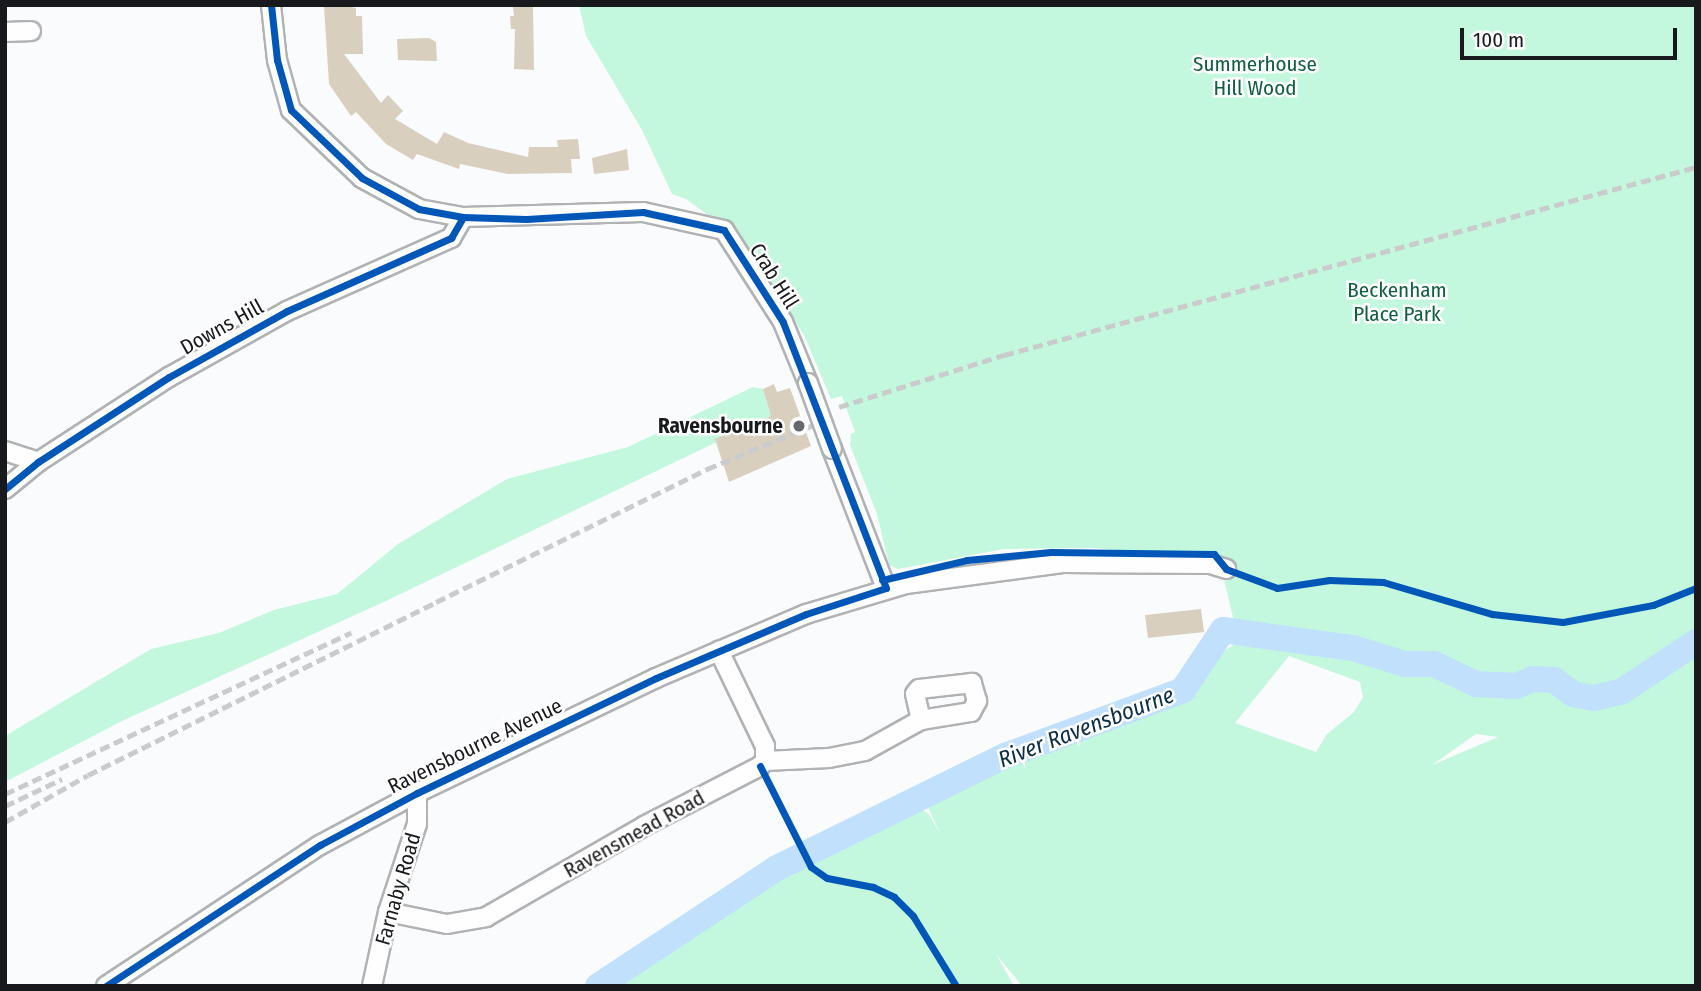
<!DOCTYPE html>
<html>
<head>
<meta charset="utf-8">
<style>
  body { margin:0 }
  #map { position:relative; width:1701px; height:991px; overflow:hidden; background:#fafbfd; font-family:"Fira Sans Condensed",sans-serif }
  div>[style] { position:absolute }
  .green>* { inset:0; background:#c3f8de }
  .river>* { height:26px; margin:-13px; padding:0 13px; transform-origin:13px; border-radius:13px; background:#c0e0fc }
  .building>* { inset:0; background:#d8cfbf }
  .roads { filter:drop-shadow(2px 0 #b1b2b4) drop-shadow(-2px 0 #b1b2b4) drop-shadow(0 2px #b1b2b4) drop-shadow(0 -2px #b1b2b4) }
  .minor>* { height:18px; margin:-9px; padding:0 9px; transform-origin:9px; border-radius:9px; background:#fefeff }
  .rail>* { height:4.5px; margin-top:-2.25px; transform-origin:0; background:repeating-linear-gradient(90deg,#cacbcc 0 10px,transparent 0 15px) }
  .bridges { filter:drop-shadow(2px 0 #b1b2b4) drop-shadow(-2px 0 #b1b2b4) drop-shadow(0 2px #b1b2b4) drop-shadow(0 -2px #b1b2b4) }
  .minor-bridge>* { height:18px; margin:-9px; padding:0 9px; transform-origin:9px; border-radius:9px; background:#fefeff }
  .cycleway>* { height:7px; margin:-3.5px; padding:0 3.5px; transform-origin:3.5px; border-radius:3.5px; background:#0057b8 }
  .dots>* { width:19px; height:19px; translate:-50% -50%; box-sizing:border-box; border:4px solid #fff; border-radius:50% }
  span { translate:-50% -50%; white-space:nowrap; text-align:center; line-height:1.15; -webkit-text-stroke:5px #fff; paint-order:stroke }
  .park-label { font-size:21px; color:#0e5e3f }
  .street-label { font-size:21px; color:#18191c }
  .poi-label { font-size:21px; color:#18191c; font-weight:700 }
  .right { translate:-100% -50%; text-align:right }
  .water-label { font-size:23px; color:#0c2e47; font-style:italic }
  .frame { position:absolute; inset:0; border:7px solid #18191c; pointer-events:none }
  .scale { position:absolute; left:1460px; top:28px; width:217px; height:32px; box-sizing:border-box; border:4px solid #18191c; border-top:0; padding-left:9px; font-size:21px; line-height:24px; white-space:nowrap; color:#18191c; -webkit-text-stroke:5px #fff; paint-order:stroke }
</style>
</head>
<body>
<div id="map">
  <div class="green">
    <div style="clip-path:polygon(evenodd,579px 5px,1696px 5px,1696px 986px,1022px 986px,996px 954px,1014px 986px,599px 986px,787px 863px,915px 806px,929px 814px,940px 834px,928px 807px,1125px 712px,1127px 718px,1233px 645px,1243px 644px,1239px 643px,1218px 554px,1210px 558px,1094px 548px,1004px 549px,898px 569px,889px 565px,877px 514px,850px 445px,851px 434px,855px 432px,842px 396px,831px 399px,805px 337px,741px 239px,686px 199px,672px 194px,642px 130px,586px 36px,579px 5px,1289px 656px,1360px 682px,1363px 697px,1354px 712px,1327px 734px,1316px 752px,1235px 723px,1289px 656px,579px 5px,1476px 734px,1498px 737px,1432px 765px,1476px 734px)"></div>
    <div style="clip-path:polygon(753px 387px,763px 389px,771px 416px,388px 600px,122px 721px,5px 782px,5px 736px,151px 649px,219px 633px,274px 610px,337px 594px,398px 544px,507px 479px,628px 447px)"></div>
  </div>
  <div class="river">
    <div style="left:598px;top:986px;width:214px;rotate:-33.4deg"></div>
    <div style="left:777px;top:868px;width:254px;rotate:-26.2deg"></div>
    <div style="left:1005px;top:756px;width:190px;rotate:-20.3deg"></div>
    <div style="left:1183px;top:690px;width:72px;rotate:-56.3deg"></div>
    <div style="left:1223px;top:630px;width:131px;rotate:7.9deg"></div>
    <div style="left:1353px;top:648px;width:54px;rotate:17.1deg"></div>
    <div style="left:1405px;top:664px;width:29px"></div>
    <div style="left:1434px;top:664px;width:47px;rotate:25.5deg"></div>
    <div style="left:1476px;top:684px;width:40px;rotate:2.9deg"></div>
    <div style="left:1516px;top:686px;width:18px;rotate:-22deg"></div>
    <div style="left:1533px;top:679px;width:21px;rotate:3deg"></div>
    <div style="left:1554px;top:680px;width:24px;rotate:36deg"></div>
    <div style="left:1573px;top:694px;width:21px;rotate:11deg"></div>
    <div style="left:1594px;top:698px;width:28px;rotate:-13deg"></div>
    <div style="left:1621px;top:692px;width:90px;rotate:-33.7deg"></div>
  </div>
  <div class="building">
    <div style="clip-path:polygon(342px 5px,356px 8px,356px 16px,362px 16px,363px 54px,344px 54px,381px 103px,388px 95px,403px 111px,395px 119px,437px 144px,444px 132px,468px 143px,528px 157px,529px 147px,558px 147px,557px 140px,578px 139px,580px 159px,571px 159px,572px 173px,508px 174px,460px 164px,459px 169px,417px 154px,413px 160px,386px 144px,356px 112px,351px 116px,329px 84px,324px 6px)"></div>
    <div style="clip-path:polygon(533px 5px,534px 70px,514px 69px,515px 29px,511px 29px,510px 16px,514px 16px,513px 7px)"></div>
    <div style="clip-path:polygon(429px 38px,436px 42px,437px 61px,398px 60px,397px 39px)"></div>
    <div style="clip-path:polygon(627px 149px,629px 170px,594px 174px,592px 158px)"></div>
    <div style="clip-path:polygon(774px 384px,777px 392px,790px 388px,811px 446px,729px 482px,715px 439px,771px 416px,763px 389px)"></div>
    <div style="clip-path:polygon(1201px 609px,1204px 632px,1148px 638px,1145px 615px)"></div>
  </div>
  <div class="roads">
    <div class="minor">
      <div style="left:271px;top:5px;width:55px;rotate:83.8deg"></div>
      <div style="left:277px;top:60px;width:52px;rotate:74.4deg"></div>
      <div style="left:291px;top:110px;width:98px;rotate:43.8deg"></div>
      <div style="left:362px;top:178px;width:65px;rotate:28.5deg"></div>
      <div style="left:419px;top:209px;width:45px;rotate:10.3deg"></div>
      <div style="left:463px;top:217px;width:180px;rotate:-1.6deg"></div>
      <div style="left:643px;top:212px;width:83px;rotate:12.5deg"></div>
      <div style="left:724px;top:230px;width:109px;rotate:57.3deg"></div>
      <div style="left:783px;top:322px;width:66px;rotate:67.7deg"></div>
      <div style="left:5px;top:32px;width:26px;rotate:-2deg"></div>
      <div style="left:832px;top:449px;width:149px;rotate:68.8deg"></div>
      <div style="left:5px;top:451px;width:35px;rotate:18deg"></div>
      <div style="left:5px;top:489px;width:43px;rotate:-39.3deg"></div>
      <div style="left:38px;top:462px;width:156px;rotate:-33deg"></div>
      <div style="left:169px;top:377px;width:135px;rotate:-29.2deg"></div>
      <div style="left:287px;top:311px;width:180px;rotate:-24deg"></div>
      <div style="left:451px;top:238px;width:24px;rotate:-60deg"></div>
      <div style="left:765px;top:761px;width:64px;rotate:-2.7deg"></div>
      <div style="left:829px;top:758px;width:37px;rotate:-11deg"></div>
      <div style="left:865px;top:751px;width:64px;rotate:-29deg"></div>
      <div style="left:921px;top:720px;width:51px;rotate:-9.1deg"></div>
      <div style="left:971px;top:712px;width:13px;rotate:-61deg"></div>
      <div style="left:977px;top:701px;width:19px;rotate:-106deg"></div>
      <div style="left:972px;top:683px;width:53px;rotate:173.5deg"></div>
      <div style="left:919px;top:689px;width:6px;rotate:129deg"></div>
      <div style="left:915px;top:694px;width:27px;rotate:77deg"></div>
      <div style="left:388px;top:912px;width:60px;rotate:11.5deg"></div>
      <div style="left:447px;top:924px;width:40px;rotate:-10deg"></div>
      <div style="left:486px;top:917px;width:182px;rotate:-29.9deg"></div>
      <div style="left:644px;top:826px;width:131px;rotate:-27.3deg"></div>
      <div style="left:760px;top:766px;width:7px;rotate:-45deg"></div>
      <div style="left:765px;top:761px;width:15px;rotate:-90deg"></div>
      <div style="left:765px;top:746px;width:106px;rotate:-115.8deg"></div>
      <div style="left:106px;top:986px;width:256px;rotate:-33.4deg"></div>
      <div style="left:320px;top:845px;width:110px;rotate:-28.2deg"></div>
      <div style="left:417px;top:793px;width:265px;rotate:-25.7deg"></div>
      <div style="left:656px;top:678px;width:163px;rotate:-23.1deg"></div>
      <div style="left:806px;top:614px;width:104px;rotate:-16.7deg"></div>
      <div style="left:906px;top:584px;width:158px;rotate:-7.6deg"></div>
      <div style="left:1063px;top:563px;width:147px;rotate:0.4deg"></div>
      <div style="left:1210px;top:564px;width:17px;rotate:17deg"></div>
      <div style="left:372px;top:986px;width:76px;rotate:-77.8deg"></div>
      <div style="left:388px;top:912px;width:93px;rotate:-71.8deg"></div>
      <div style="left:417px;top:824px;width:31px;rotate:-90deg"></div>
    </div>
  </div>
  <div class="rail">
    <div style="left:839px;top:407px;width:173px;rotate:-17.5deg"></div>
    <div style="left:1004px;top:355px;width:717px;rotate:-15.2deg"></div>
    <div style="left:5px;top:794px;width:382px;rotate:-25deg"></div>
    <div style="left:5px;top:806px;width:63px;rotate:-25.3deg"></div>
    <div style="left:5px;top:822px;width:95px;rotate:-29.5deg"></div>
    <div style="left:88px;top:775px;width:389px;rotate:-26.4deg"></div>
    <div style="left:436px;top:602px;width:302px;rotate:-26.1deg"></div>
    <div style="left:707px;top:469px;width:131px;rotate:-22.5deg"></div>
  </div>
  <div class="bridges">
    <div class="minor-bridge">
      <div style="left:808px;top:383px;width:70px;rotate:70deg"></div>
    </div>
  </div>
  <div class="cycleway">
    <div style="left:5px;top:489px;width:43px;rotate:-39.3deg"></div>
    <div style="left:38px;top:462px;width:156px;rotate:-33deg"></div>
    <div style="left:169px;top:377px;width:135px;rotate:-29.2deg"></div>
    <div style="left:287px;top:311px;width:180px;rotate:-24deg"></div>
    <div style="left:451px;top:238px;width:24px;rotate:-60deg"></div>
    <div style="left:882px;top:580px;width:87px;rotate:-13.2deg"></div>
    <div style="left:967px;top:560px;width:84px;rotate:-5.4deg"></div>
    <div style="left:1051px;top:552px;width:163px;rotate:0.7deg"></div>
    <div style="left:1214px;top:554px;width:19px;rotate:51deg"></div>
    <div style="left:1226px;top:569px;width:54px;rotate:20.4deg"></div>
    <div style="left:1277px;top:588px;width:53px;rotate:-8.7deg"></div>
    <div style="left:1329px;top:580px;width:54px;rotate:2.1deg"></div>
    <div style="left:1383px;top:582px;width:114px;rotate:16.4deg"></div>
    <div style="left:1492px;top:614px;width:71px;rotate:6.4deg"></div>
    <div style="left:1563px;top:622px;width:92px;rotate:-10.7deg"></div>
    <div style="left:1653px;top:605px;width:46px;rotate:-21.6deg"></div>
    <div style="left:760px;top:766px;width:113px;rotate:63.2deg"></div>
    <div style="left:811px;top:867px;width:19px;rotate:35deg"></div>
    <div style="left:827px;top:878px;width:47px;rotate:11.1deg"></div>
    <div style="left:873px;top:887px;width:23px;rotate:25deg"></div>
    <div style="left:894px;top:897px;width:27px;rotate:45deg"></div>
    <div style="left:913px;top:916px;width:82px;rotate:58.4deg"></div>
    <div style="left:106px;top:986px;width:256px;rotate:-33.4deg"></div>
    <div style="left:320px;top:845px;width:110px;rotate:-28.2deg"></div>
    <div style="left:417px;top:793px;width:265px;rotate:-25.7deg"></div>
    <div style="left:656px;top:678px;width:163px;rotate:-23.1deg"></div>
    <div style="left:806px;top:614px;width:84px;rotate:-18deg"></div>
    <div style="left:886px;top:588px;width:285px;rotate:-111.2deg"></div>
    <div style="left:783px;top:322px;width:109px;rotate:-122.7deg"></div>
    <div style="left:724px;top:230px;width:83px;rotate:-167.5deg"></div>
    <div style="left:643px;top:212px;width:117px;rotate:176.6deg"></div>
    <div style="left:526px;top:219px;width:63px;rotate:-178.2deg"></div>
    <div style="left:463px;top:217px;width:45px;rotate:-169.7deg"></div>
    <div style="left:419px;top:209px;width:65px;rotate:-151.5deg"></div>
    <div style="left:362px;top:178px;width:98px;rotate:-136.2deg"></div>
    <div style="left:291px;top:110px;width:52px;rotate:-105.6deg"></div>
    <div style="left:277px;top:60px;width:55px;rotate:-96.2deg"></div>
  </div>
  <div class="dots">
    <div style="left:799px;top:426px;background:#67686b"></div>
  </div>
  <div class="park-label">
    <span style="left:1255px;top:76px">Summerhouse<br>Hill Wood</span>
    <span style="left:1397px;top:302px">Beckenham<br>Place Park</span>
  </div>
  <div class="street-label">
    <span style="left:774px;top:276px;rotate:58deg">Crab Hill</span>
    <span style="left:222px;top:327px;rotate:-29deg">Downs Hill</span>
    <span style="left:475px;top:746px;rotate:-26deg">Ravensbourne Avenue</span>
    <span style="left:634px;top:834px;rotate:-29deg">Ravensmead Road</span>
    <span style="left:398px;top:889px;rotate:-74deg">Farnaby Road</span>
  </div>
  <div class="poi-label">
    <span class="right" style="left:783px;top:426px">Ravensbourne</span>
  </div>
  <div class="water-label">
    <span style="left:1086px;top:727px;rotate:-21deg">River Ravensbourne</span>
  </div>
  <div class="frame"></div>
  <div class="scale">100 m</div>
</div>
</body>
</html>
